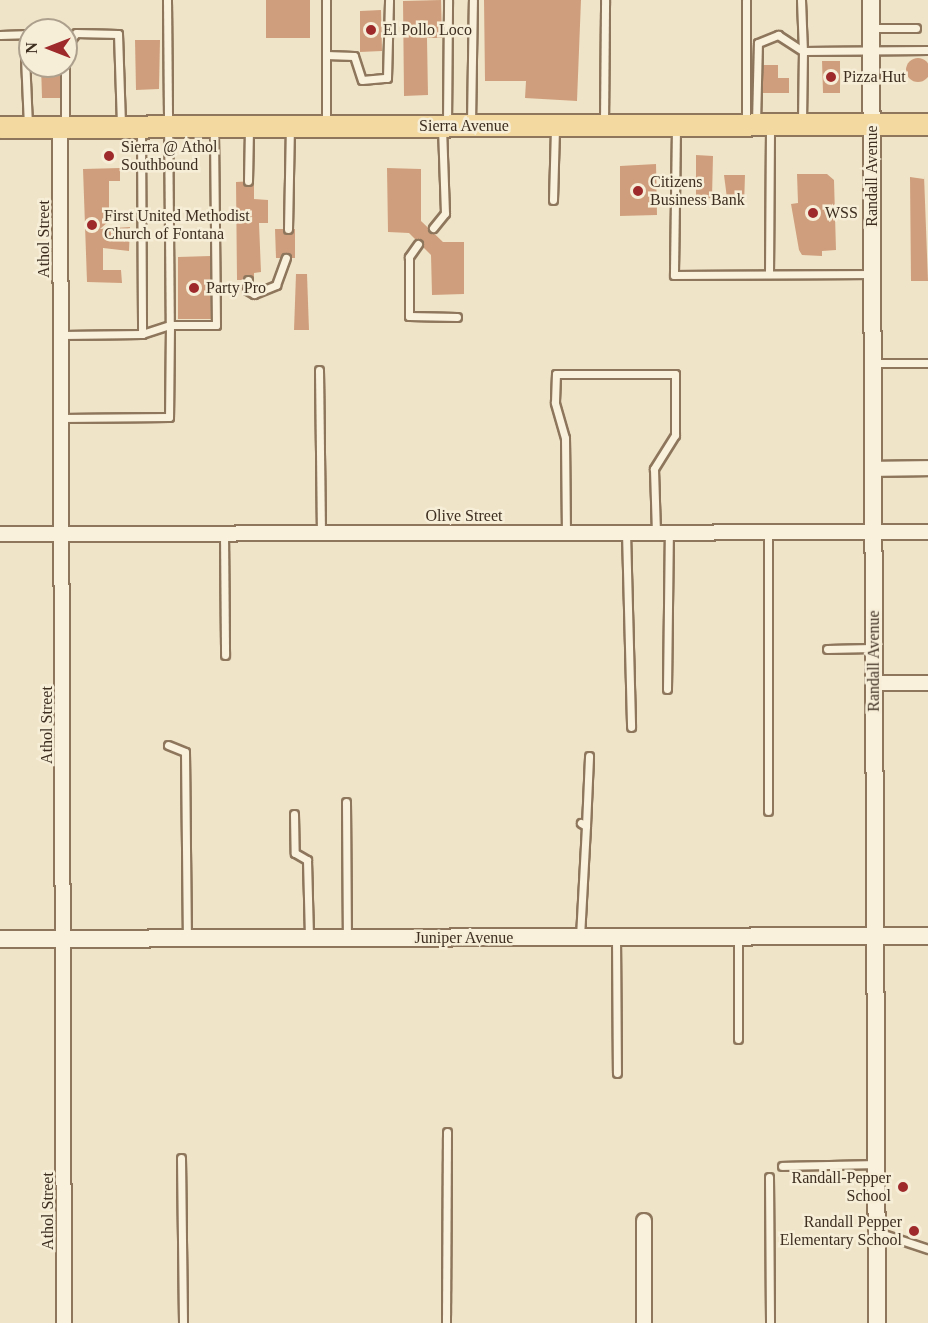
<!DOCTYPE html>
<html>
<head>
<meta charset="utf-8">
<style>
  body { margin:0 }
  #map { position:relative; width:928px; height:1323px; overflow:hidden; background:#f0e4c8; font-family:"Times New Roman",serif }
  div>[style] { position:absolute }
  .building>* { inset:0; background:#cf9f7d }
  .round { border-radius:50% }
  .roads { filter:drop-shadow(2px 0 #8d765c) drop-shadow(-2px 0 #8d765c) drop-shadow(0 2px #8d765c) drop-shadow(0 -2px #8d765c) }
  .service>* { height:7px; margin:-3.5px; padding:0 3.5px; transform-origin:3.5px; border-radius:3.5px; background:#faf1dc }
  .minor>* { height:14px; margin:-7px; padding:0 7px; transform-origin:7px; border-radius:7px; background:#faf1dc }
  .tertiary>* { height:16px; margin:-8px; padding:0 8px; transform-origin:8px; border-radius:8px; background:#faf1dc }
  .primary>* { height:21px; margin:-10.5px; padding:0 10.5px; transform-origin:10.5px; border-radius:10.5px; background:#f3d9a0 }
  .dots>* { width:16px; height:16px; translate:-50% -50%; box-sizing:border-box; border:3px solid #f7eed8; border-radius:50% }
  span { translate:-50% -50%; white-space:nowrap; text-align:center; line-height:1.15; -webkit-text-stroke:5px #f7eed8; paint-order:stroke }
  .poi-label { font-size:16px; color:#3d2e20 }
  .left { translate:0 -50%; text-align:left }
  .right { translate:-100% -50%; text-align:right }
  .street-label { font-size:16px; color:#3d2e20 }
  .north { position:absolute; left:18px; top:18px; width:60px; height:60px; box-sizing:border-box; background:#f7eed8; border:2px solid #ada18e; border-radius:50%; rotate:270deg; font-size:16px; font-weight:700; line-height:24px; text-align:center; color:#3d2e20 }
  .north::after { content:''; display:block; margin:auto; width:21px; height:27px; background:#9e2a2b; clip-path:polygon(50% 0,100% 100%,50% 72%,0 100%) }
</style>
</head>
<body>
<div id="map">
  <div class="building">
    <div style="clip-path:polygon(266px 0,310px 0,310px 38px,266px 38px)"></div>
    <div style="clip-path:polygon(441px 0,442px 38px,427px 38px,428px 95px,404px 96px,403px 1px)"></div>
    <div style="clip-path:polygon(484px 0,581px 0,577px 101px,525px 98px,526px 81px,485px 81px)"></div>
    <div style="clip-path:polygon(381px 10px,382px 51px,360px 52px,360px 11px)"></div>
    <div style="clip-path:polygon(135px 40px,160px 40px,159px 89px,136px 90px)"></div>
    <div class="round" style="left:906px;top:58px;width:24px;height:24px"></div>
    <div style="clip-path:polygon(822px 61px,840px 61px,840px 93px,823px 93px)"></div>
    <div style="clip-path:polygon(758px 65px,778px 65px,778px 78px,789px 78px,789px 93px,758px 93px)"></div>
    <div style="clip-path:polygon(41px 66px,61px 66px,61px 98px,42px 98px)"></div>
    <div style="clip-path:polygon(696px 155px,713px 156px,712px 198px,696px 199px)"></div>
    <div style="clip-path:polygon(656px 164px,657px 215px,620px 216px,620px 166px)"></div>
    <div style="clip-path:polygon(120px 168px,120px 181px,109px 181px,109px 221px,100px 229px,130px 227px,129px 251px,103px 248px,103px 270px,121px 270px,122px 283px,87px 282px,83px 169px)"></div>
    <div style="clip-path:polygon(387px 168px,421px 169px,421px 221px,443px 242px,464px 242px,464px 294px,432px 295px,431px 255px,409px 233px,388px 232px)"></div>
    <div style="clip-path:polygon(797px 174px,827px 174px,834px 180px,836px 250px,822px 251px,822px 256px,802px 255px,799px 250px,791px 204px,798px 203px)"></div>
    <div style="clip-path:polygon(724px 175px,745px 175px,744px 206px,728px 206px)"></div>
    <div style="clip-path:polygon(924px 175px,928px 281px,911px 281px,910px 177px,924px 179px)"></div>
    <div style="clip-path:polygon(254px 181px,254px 199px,268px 200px,268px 223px,259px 223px,261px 272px,254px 273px,254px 280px,237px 280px,236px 182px)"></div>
    <div style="clip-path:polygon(275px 229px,295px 229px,295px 258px,276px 258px)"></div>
    <div style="clip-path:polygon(210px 256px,211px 319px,178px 319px,178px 257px)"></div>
    <div style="clip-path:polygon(296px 274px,307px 274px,309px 330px,294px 330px)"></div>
  </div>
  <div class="roads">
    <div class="service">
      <div style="left:167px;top:0;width:325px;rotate:89.5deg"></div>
      <div style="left:170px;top:325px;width:46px"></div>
      <div style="left:216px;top:325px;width:196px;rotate:-90.6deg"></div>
      <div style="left:326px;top:0;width:123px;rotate:90deg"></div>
      <div style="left:801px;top:0;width:51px;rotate:87.8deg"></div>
      <div style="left:871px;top:28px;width:45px"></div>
      <div style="left:0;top:35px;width:24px;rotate:-2deg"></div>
      <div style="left:24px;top:34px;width:90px;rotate:87.5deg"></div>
      <div style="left:66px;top:46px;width:16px;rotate:-52deg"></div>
      <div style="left:76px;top:33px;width:42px;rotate:1.4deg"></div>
      <div style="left:118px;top:34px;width:90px;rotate:88.1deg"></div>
      <div style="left:326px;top:55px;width:28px;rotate:2deg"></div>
      <div style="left:354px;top:56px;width:25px;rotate:72deg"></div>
      <div style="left:362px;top:80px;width:25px;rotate:-5deg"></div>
      <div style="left:387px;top:78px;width:78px;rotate:-88.5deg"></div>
      <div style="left:65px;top:66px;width:57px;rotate:90deg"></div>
      <div style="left:746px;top:122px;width:122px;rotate:-90deg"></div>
      <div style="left:802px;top:122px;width:71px;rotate:-89.2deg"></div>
      <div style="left:803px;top:51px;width:125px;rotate:-0.5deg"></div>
      <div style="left:447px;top:123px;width:123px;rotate:-89.5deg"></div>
      <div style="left:471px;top:123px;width:123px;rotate:-89.1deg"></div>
      <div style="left:604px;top:123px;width:123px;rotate:-89.5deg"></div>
      <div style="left:756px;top:123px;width:80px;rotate:-88.6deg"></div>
      <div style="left:758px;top:43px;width:22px;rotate:-22deg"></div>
      <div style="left:778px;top:35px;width:30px;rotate:33deg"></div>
      <div style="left:676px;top:128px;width:147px;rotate:90.8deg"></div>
      <div style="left:674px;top:275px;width:198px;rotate:-0.3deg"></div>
      <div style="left:141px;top:129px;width:205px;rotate:89.7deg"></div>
      <div style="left:248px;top:181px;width:51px;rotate:-88.9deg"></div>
      <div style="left:553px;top:200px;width:72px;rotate:-88.4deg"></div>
      <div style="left:433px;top:228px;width:19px;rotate:-51deg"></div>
      <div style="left:445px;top:213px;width:85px;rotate:-92deg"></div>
      <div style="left:288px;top:229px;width:100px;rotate:-88.9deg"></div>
      <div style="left:418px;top:244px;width:16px;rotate:125deg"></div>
      <div style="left:409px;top:257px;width:59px;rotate:90deg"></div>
      <div style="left:409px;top:316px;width:48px;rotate:1.2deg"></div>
      <div style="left:769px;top:274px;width:147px;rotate:-89.6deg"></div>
      <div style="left:248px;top:280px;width:10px;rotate:96deg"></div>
      <div style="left:247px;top:290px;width:8px;rotate:30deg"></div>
      <div style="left:254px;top:294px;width:24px;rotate:-22deg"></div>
      <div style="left:276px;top:285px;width:29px;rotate:-70deg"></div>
      <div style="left:62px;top:335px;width:80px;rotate:-0.7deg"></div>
      <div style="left:142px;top:334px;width:29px;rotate:-18deg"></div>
      <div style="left:170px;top:325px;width:92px;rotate:90.6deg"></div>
      <div style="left:169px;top:417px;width:107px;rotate:179.5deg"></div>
      <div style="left:873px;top:363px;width:55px"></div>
      <div style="left:319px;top:370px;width:163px;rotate:89.3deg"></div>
      <div style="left:626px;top:532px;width:195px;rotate:88.5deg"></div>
      <div style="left:768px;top:532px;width:279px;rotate:90deg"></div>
      <div style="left:224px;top:533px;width:122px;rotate:89.5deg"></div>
      <div style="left:566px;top:533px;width:95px;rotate:-90.6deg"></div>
      <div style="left:565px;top:438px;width:37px;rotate:-106deg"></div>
      <div style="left:555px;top:402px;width:28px;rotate:-88deg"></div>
      <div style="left:556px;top:374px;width:119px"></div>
      <div style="left:675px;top:374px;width:61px;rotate:90deg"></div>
      <div style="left:675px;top:435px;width:40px;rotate:122deg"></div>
      <div style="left:654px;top:469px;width:63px;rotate:88.2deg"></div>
      <div style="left:827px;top:649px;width:45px;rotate:-1.3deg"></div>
      <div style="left:667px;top:689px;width:157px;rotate:-89.3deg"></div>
      <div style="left:168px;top:745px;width:18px;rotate:22deg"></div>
      <div style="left:185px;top:752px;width:186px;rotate:89.4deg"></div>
      <div style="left:346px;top:802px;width:136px;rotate:89.6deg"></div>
      <div style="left:294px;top:814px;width:39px;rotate:89deg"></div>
      <div style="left:295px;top:853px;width:14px;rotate:30deg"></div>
      <div style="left:307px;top:860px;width:78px;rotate:88.5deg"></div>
      <div style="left:586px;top:826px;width:70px;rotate:-87.5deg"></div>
      <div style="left:580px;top:937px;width:111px;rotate:-86.9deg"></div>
      <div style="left:586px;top:826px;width:6px;rotate:-149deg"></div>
      <div style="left:616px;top:937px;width:136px;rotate:89.6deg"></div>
      <div style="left:738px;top:937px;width:102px;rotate:90deg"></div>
      <div style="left:181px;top:1158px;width:165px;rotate:89.3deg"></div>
      <div style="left:782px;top:1166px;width:94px;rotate:-1.2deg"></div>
      <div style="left:769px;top:1177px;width:146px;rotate:89.6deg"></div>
      <div style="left:877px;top:1232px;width:54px;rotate:18.4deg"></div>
      <div style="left:446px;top:1323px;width:191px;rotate:-89.7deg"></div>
    </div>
    <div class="minor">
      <div style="left:60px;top:127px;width:1196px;rotate:89.81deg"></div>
      <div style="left:873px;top:469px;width:55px;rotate:-1deg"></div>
      <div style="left:0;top:534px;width:928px;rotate:-0.12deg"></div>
      <div style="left:874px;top:683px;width:54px"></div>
      <div style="left:644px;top:1221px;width:102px;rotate:90deg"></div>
    </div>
    <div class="tertiary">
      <div style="left:871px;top:0;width:1323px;rotate:89.74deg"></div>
      <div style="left:0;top:939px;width:928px;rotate:-0.19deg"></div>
    </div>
    <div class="primary">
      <div style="left:0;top:127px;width:928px;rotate:-0.19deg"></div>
    </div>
  </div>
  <div class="dots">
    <div style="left:371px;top:30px;background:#9e2a2b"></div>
    <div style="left:831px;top:77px;background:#9e2a2b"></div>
    <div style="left:109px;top:156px;background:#9e2a2b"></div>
    <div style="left:638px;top:191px;background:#9e2a2b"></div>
    <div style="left:813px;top:213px;background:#9e2a2b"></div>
    <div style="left:92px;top:225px;background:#9e2a2b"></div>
    <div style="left:194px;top:288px;background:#9e2a2b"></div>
    <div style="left:903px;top:1187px;background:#9e2a2b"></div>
    <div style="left:914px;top:1231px;background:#9e2a2b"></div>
  </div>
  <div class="poi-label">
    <span class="left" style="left:383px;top:30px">El Pollo Loco</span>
    <span class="left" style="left:843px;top:77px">Pizza Hut</span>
    <span class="left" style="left:121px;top:156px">Sierra @ Athol<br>Southbound</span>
    <span class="left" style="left:650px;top:191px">Citizens<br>Business Bank</span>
    <span class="left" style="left:825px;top:213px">WSS</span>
    <span class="left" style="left:104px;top:225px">First United Methodist<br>Church of Fontana</span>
    <span class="left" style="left:206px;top:288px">Party Pro</span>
    <span class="right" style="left:891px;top:1187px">Randall-Pepper<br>School</span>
    <span class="right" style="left:902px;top:1231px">Randall Pepper<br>Elementary School</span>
  </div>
  <div class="street-label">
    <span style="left:464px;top:126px">Sierra Avenue</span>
    <span style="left:872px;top:176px;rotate:-90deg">Randall Avenue</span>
    <span style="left:44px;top:239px;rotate:-90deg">Athol Street</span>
    <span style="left:464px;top:516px">Olive Street</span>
    <span style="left:874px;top:661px;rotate:-90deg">Randall Avenue</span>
    <span style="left:47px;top:725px;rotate:-90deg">Athol Street</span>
    <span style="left:464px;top:938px">Juniper Avenue</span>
    <span style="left:48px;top:1211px;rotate:-90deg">Athol Street</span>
  </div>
  <div class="north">N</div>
</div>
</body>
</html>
